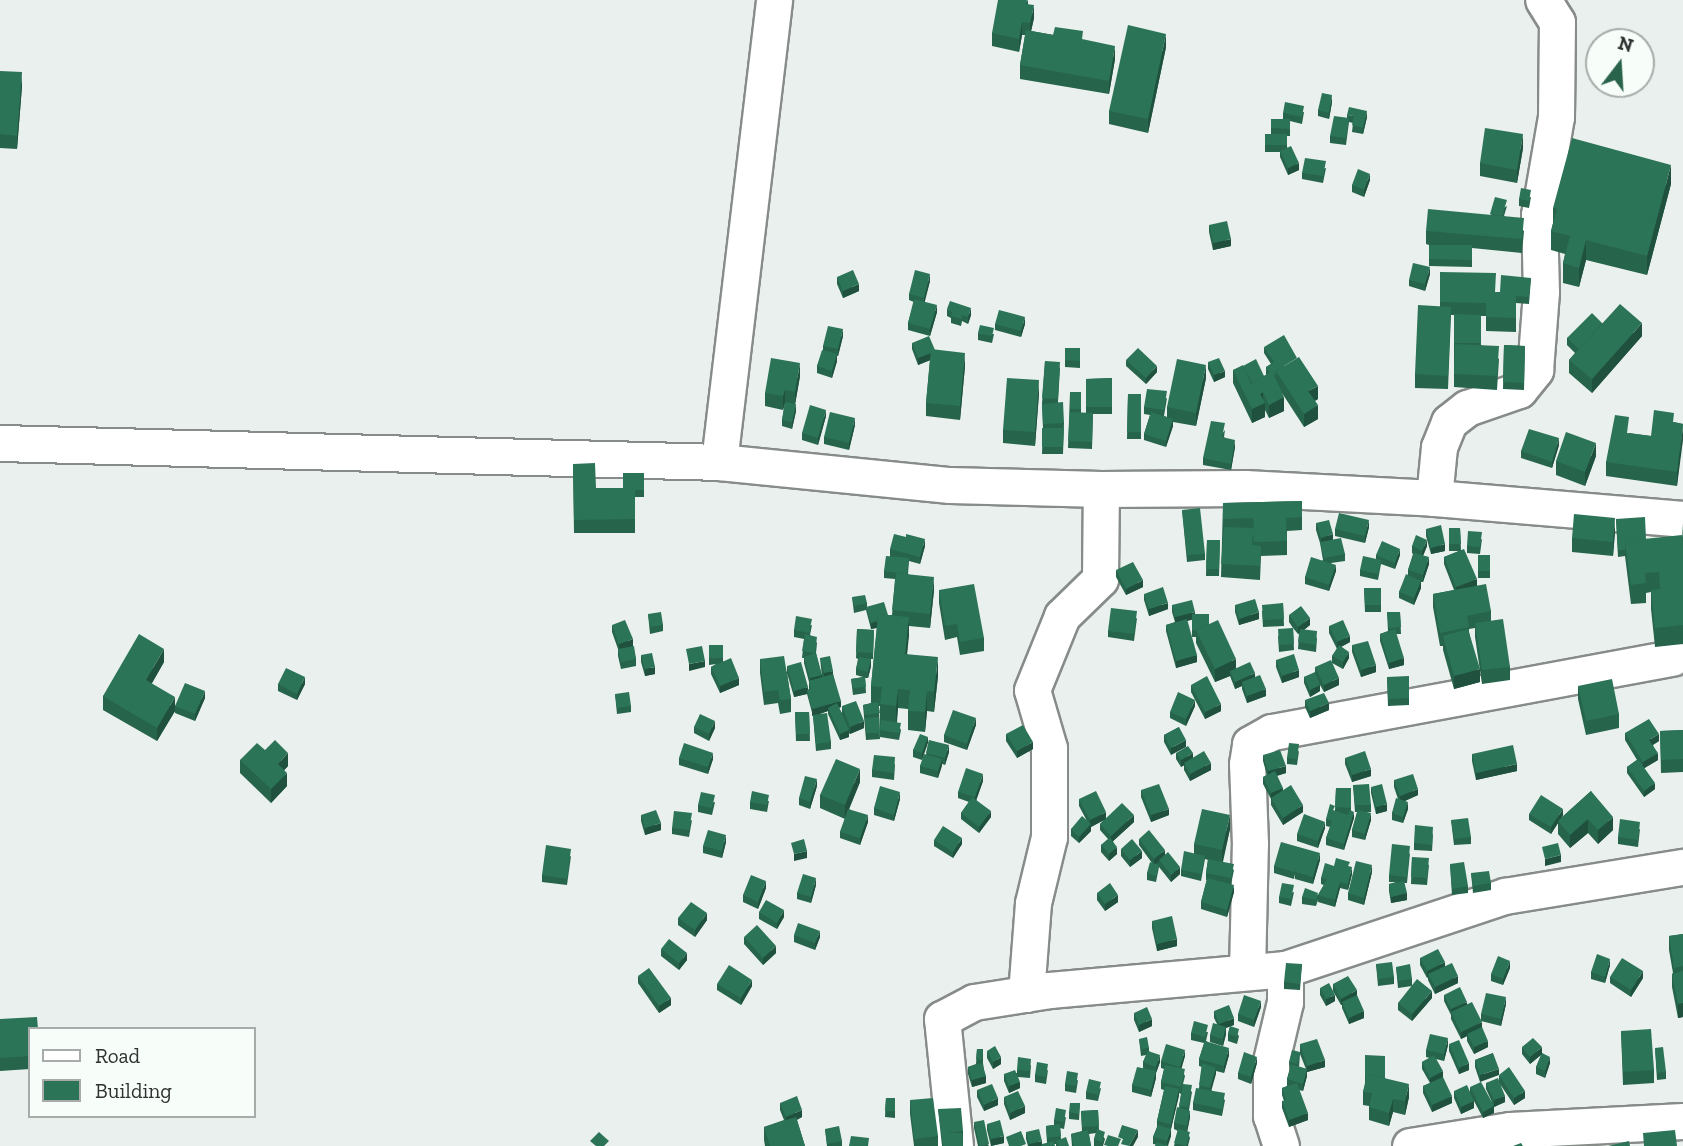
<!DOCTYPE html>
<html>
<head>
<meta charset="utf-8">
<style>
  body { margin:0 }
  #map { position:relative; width:1683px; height:1146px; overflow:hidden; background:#eaf0ed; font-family:"Zilla Slab",serif }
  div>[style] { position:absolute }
  .roads { filter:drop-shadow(2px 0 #878c89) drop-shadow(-2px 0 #878c89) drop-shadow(0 2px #878c89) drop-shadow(0 -2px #878c89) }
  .minor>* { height:35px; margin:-17.5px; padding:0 17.5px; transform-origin:17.5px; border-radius:17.5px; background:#fff }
  .wall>* { inset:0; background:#26644c }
  .shaded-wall>* { inset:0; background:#1f513e }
  .building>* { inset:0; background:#2c7458 }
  span { translate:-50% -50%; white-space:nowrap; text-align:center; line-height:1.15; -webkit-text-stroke:7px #f7fefa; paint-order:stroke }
  .legend { position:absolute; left:28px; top:1027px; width:228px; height:91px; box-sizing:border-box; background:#f7fefa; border:2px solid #a7acaa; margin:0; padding:9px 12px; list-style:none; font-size:21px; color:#303231 }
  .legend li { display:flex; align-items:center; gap:14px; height:35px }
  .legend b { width:35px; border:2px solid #a7acaa }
  .north { position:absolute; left:1585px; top:28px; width:70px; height:70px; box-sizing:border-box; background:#f7fefa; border:2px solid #a7acaa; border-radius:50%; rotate:17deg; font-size:19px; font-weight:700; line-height:28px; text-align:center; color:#303231 }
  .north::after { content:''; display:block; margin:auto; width:24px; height:32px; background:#2a634c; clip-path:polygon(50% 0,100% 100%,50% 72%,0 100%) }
</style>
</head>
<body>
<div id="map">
  <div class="roads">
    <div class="minor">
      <div style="left:0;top:443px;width:719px;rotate:1.51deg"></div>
      <div style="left:719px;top:462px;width:232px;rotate:5.7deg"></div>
      <div style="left:950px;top:485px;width:151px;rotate:1.5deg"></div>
      <div style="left:1101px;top:489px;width:144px;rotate:-0.4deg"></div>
      <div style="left:1245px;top:488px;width:189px;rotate:3deg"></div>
      <div style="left:1434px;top:498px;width:250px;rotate:4.8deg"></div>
      <div style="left:719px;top:462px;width:465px;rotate:-83.2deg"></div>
      <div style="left:1434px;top:498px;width:51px;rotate:-84.4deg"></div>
      <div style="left:1439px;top:447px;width:27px;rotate:-68deg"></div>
      <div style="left:1449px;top:422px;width:23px;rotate:-38deg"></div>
      <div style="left:1467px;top:408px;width:55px;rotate:-19.1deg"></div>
      <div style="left:1519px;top:390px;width:26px;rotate:-51deg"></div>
      <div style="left:1535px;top:370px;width:78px;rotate:-85.6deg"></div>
      <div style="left:1541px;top:292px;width:77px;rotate:-91.5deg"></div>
      <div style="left:1539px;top:215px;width:99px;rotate:-80.2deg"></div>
      <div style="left:1556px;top:117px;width:95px;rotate:-89.4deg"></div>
      <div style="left:1557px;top:22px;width:26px;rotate:-122deg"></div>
      <div style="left:1247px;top:972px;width:128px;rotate:-88.7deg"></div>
      <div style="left:1250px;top:844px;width:80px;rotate:-92.1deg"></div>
      <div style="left:1247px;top:764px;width:20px;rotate:-81deg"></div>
      <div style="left:1250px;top:744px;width:25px;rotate:-29deg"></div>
      <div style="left:1272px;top:732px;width:407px;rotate:-10.5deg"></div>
      <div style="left:1026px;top:994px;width:91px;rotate:-85.6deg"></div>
      <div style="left:1033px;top:903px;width:68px;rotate:-76.4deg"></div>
      <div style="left:1049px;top:837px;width:89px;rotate:-90deg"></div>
      <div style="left:1049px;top:748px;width:60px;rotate:-106.3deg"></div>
      <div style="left:1032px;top:690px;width:80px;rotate:-67.9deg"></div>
      <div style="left:1062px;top:616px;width:53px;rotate:-44.2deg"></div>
      <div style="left:1100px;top:579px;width:90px;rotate:-89.4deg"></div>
      <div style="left:955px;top:1146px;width:128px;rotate:-95.8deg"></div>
      <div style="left:942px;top:1019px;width:36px;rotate:-28deg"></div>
      <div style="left:974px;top:1002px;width:77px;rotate:-9deg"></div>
      <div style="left:1050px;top:990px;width:236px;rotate:-5.1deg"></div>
      <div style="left:1285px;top:969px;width:232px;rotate:-18.4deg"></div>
      <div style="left:1505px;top:896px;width:180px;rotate:-9.3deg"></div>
      <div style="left:1281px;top:1146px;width:32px;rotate:-108deg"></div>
      <div style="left:1271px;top:1116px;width:55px;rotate:-90deg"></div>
      <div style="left:1271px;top:1061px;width:61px;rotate:-76.7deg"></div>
      <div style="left:1285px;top:1002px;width:33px;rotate:-90deg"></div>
      <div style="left:1410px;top:1146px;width:101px;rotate:-9.1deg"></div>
      <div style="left:1510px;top:1130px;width:173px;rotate:-3deg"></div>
    </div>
  </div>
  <div class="wall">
    <div style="clip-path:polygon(1028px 0,1028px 4px,1034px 18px,1031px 31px,1083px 40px,1115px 59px,1109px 94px,1020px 79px,1020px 65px,1025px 35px,1022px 35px,1019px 52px,992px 46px,992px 33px)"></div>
    <div style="clip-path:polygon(1166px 47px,1148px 133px,1109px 124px,1109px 111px)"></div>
    <div style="clip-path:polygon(0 71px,22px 86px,17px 149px,0 148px)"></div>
    <div style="clip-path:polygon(1332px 102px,1329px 119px,1318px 116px,1318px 110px)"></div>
    <div style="clip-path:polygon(1304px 112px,1302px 124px,1290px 121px,1290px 136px,1287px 136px,1287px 147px,1299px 170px,1288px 175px,1280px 157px,1280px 152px,1265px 152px,1265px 134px,1271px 134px,1271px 119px,1283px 119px,1283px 113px)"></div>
    <div style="clip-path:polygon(1347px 115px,1367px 117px,1363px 134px,1352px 132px,1353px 123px,1349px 122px,1346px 145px,1330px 143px,1330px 136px,1347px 118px)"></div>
    <div style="clip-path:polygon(1523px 148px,1517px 183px,1480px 176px,1480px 163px)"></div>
    <div style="clip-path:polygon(1326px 168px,1323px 183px,1302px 179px,1302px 173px)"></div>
    <div style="clip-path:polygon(1370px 180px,1364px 197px,1352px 192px,1352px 185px)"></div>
    <div style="clip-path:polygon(1671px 184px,1647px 275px,1586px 260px,1579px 287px,1563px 283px,1563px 263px,1565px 254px,1551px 250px,1551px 231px,1553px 223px,1553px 208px)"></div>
    <div style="clip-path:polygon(1531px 197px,1529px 208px,1519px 206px,1519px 199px)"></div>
    <div style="clip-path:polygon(1507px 206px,1504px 216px,1524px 231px,1522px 253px,1472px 248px,1472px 267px,1429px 266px,1429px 245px,1426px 244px,1426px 231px,1490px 215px)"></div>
    <div style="clip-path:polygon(1209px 225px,1231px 246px,1213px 250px,1209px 232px)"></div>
    <div style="clip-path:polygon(1440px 272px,1495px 292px,1500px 292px,1531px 278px,1529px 304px,1516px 303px,1516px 332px,1486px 331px,1486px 316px,1481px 316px,1481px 345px,1499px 359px,1497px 390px,1454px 387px,1454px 315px,1451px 315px,1448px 389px,1415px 388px,1415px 374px,1440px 306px)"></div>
    <div style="clip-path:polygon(1430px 274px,1425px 291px,1409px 286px,1409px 280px)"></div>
    <div style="clip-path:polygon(837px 277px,859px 291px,843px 298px,837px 284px)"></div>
    <div style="clip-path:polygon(930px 281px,924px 302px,937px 312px,930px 336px,908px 330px,908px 323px,914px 302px,909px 300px,909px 294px)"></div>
    <div style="clip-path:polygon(947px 309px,971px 315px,968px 324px,962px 321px,961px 326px,951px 323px,951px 318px,947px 316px)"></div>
    <div style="clip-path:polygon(1602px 323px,1642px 336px,1592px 393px,1569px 373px,1569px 360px,1575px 353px,1567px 345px,1567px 338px)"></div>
    <div style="clip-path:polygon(995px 324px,1025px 324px,1021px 337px,995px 330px)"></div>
    <div style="clip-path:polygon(978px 333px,994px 334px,992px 343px,978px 340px)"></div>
    <div style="clip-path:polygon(843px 336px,838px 356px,837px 356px,837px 361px,832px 378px,817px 373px,817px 366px,823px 350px,823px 346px)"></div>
    <div style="clip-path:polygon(912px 343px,935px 350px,965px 366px,960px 420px,926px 416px,926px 403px,930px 360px,918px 365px,912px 349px)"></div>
    <div style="clip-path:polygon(1504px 345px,1525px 346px,1524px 390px,1503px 389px)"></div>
    <div style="clip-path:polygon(1264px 347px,1318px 399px,1315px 401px,1318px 419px,1304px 427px,1282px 393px,1284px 411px,1269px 418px,1265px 410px,1265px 417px,1252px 423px,1233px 383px,1233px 370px,1243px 366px,1264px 376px,1266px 375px,1266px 367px,1271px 364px,1264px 353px)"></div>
    <div style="clip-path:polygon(1065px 348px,1080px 348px,1080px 368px,1065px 367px)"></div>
    <div style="clip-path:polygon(1126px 360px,1157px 372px,1146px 384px,1126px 366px)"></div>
    <div style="clip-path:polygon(1045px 361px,1060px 368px,1058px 402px,1064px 423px,1063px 454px,1042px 454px,1043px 428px,1042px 404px)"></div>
    <div style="clip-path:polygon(1208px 362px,1225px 377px,1214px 382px,1208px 369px)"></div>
    <div style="clip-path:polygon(800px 376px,795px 404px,796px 411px,792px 429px,782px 426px,782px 420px,785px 403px,783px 410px,765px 406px,765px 393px)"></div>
    <div style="clip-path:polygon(1112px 378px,1112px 414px,1093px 414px,1092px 449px,1068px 448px,1070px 392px,1081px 392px,1081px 413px,1086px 413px,1086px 379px)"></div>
    <div style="clip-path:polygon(1206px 378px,1196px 426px,1173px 422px,1173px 426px,1166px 447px,1144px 440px,1144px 434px,1150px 415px,1144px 414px,1144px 407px,1167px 398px,1164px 416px,1167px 417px,1167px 407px)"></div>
    <div style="clip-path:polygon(1039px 393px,1035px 446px,1003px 443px,1003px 430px)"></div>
    <div style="clip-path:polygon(1128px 394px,1141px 394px,1141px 439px,1127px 439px)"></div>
    <div style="clip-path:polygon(826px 416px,818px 445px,802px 440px,802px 433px)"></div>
    <div style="clip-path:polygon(1674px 422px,1683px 424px,1677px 486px,1606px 476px,1606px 462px,1629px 433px,1651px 436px)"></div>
    <div style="clip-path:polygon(855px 425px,849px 450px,824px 444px,824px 437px)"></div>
    <div style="clip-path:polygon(1225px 430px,1224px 437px,1235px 447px,1231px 470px,1203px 465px,1203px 458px)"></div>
    <div style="clip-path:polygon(1559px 445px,1552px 468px,1521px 458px,1521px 451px)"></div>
    <div style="clip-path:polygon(1596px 456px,1585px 486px,1556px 475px,1556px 461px)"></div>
    <div style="clip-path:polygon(573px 464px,596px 488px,623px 488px,644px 473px,644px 497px,635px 497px,635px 533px,574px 533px)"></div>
    <div style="clip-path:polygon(1302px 501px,1302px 530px,1287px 531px,1287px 555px,1261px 556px,1260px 580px,1221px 577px,1223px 503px)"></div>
    <div style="clip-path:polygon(1182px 510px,1205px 554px,1205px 560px,1187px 562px)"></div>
    <div style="clip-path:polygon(1616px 519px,1646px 539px,1682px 540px,1683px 523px,1683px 644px,1655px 647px,1651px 609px,1651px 592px,1646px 593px,1646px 603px,1631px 604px,1625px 556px,1618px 557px)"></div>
    <div style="clip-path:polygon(1316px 523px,1333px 540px,1345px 554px,1345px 561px,1331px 563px,1336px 571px,1329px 591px,1305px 584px,1305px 577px,1323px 560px,1320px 543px,1316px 530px)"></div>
    <div style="clip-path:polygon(1369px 527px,1365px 543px,1335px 536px,1335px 529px)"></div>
    <div style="clip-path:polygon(1449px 528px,1460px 528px,1461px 550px,1477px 585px,1491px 611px,1491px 621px,1510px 667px,1510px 680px,1482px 684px,1475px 637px,1475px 628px,1469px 629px,1469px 632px,1480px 682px,1454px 689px,1443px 650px,1443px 646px,1440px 646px,1433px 607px,1433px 594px,1454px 590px,1444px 564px,1444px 557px,1459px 551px,1449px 551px)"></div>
    <div style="clip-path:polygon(1426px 529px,1445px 551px,1431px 554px,1426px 536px)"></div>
    <div style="clip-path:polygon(1615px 531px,1613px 556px,1572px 552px,1572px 538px)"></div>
    <div style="clip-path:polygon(1482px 539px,1480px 554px,1467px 553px,1467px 546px)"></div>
    <div style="clip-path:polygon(1207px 540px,1220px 540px,1219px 576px,1206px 576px)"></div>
    <div style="clip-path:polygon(925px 546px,920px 564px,909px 561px,908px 574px,934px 590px,930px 628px,909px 626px,907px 654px,938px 676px,934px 712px,927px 711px,925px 732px,908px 730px,908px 709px,898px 708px,897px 723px,901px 730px,899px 740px,880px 737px,880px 706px,879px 706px,880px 739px,866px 740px,863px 705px,871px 703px,871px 686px,877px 628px,871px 629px,866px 610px,854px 613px,852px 597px,867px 603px,867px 607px,888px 615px,892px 615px,895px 579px,884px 578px,884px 571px,890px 556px,890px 549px)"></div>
    <div style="clip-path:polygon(1412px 546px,1427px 546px,1423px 556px,1429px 564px,1423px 582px,1421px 582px,1421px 588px,1414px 605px,1399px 598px,1399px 592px,1408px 575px,1408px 570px,1413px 554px,1412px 553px)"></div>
    <div style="clip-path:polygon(1376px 555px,1400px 555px,1395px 569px,1381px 564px,1378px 580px,1360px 576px,1360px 570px,1376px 559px)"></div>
    <div style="clip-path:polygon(1478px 555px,1490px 555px,1490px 578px,1478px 578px)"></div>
    <div style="clip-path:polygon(1116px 570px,1143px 587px,1126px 595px,1116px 577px)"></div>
    <div style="clip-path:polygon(1364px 588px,1381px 588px,1381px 612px,1365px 612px)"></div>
    <div style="clip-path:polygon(939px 590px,984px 638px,984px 651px,960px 655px,957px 637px,945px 640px,939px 603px)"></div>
    <div style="clip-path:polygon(1144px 594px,1168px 609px,1149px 616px,1144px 600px)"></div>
    <div style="clip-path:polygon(1283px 603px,1284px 626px,1263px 627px,1262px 611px)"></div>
    <div style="clip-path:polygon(1172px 605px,1195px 614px,1209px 624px,1236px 668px,1255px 677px,1266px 696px,1247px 703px,1242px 689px,1242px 686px,1235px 689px,1230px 676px,1215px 682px,1196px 643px,1196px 637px,1192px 637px,1192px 619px,1187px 621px,1197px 662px,1176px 668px,1166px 631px,1166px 625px,1175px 622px,1172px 612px)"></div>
    <div style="clip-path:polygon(1235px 605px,1259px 619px,1239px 625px,1235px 612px)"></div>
    <div style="clip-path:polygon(1387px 612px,1400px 612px,1401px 634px,1396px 634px,1404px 665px,1389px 669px,1380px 641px,1380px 634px,1388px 631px)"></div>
    <div style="clip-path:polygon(648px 614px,663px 625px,663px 631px,650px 634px)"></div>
    <div style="clip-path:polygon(1289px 615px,1310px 625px,1304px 630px,1317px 638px,1316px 652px,1298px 649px,1299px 633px,1298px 634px,1293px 628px,1294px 650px,1279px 652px,1278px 636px,1293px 628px,1289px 622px)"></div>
    <div style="clip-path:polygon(1137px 618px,1134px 641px,1108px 637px,1108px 631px)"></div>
    <div style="clip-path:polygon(612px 625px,633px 646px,636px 659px,636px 666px,621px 669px,618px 656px,618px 649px,612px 632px)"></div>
    <div style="clip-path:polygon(812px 625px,810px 635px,817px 643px,816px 653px,822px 677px,820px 658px,833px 674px,841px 707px,839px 708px,842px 713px,842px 706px,864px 728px,850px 734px,849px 733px,849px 737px,840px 740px,828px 714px,828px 711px,820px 714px,831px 742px,831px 749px,816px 751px,813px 716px,807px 694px,794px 697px,787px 673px,791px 699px,791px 712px,780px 714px,778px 703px,764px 705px,760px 673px,760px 659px,787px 672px,787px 666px,808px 690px,809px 689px,809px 682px,804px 663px,804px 658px,802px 658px,804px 639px,794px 637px,794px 630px)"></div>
    <div style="clip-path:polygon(1329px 626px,1350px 642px,1341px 647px,1349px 658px,1343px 669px,1332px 663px,1332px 656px,1337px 649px,1329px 633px)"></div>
    <div style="clip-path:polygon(857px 629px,874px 630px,873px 659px,871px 659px,871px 666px,868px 678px,865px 678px,866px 693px,853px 695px,851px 679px,863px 677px,856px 675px,856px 669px,858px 659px,856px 658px)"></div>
    <div style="clip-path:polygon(709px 645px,723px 645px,723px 661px,739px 685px,720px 693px,711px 674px,711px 667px,716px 664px,709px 665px)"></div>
    <div style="clip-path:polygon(1352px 645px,1376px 672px,1361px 677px,1352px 652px)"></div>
    <div style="clip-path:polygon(641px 655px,655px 674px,645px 676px,641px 662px)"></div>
    <div style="clip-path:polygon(1276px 660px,1299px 677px,1282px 683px,1276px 667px)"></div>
    <div style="clip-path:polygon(164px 662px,151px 684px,175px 711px,157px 741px,103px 710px,103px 696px)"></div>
    <div style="clip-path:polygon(1315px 667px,1339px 685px,1324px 692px,1320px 685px,1320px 691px,1310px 697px,1304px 683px,1304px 677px,1315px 673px)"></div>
    <div style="clip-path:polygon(1387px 677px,1409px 698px,1409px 705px,1388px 706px)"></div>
    <div style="clip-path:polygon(278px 684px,305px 684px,297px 700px,278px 691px)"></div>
    <div style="clip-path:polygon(1191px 685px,1221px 711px,1205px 719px,1191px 692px)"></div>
    <div style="clip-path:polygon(1578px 686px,1619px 714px,1619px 728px,1586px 735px,1578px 699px)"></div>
    <div style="clip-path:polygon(615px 694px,631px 706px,631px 712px,617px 714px)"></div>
    <div style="clip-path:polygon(205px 698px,195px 721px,175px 713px,175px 706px)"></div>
    <div style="clip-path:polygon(1305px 700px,1329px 710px,1310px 718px,1305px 707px)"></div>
    <div style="clip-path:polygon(1195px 706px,1186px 726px,1170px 718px,1170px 712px)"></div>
    <div style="clip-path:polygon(795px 712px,809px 712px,810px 741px,796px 741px)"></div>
    <div style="clip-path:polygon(976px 725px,967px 750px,944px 742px,944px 735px)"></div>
    <div style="clip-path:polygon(694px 727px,715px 728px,709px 741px,694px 733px)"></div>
    <div style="clip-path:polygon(1179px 727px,1171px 755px,1164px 742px,1164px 735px)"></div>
    <div style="clip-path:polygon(1683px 730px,1683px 772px,1661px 773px,1660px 731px)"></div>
    <div style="clip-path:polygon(1625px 733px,1659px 741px,1653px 745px,1658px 760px,1644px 768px,1655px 789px,1644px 797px,1627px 773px,1627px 767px,1637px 760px,1625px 740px)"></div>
    <div style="clip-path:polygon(1006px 734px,1033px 749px,1017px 758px,1006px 741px)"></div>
    <div style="clip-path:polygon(928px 737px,922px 760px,913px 757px,913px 750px)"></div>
    <div style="clip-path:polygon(929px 740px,949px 752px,945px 765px,942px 764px,938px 778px,920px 773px,920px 766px,926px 755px)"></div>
    <div style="clip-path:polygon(265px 750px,288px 766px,284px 770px,287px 786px,271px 803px,240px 773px,240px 760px)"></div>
    <div style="clip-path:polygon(1299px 751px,1297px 765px,1287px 764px,1287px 758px)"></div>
    <div style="clip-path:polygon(1176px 753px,1193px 758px,1211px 770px,1190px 781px,1184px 770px,1184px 765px,1181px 767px,1176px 759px)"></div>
    <div style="clip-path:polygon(1472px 754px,1517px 771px,1476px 780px,1472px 761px)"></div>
    <div style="clip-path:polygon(1263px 755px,1286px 773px,1277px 776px,1283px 790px,1303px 812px,1283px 825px,1271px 805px,1271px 799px,1263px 784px,1263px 777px,1267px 775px,1263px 761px)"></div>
    <div style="clip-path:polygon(679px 758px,713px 759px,708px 774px,679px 765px)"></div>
    <div style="clip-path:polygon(1345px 758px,1371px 776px,1352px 782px,1345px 764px)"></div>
    <div style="clip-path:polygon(895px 764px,894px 780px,872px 777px,872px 770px)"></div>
    <div style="clip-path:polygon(1394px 780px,1418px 795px,1405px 801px,1408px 809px,1403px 823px,1392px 820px,1392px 813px,1398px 799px,1394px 787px)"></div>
    <div style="clip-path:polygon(983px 781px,976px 800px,991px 817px,979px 833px,961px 819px,961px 813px,969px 802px,958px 798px,958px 792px)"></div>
    <div style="clip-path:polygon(860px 782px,849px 809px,868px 822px,860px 845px,840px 838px,840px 832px,845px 819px,820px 808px,820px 795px)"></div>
    <div style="clip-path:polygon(1353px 785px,1371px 805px,1371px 812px,1365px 812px,1371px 820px,1365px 840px,1352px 837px,1352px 830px,1357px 812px,1355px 812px)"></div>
    <div style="clip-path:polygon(817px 786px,810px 809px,799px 805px,799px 798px)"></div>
    <div style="clip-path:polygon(1371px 787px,1387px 811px,1376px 814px,1371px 793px)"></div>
    <div style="clip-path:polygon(1336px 788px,1351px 788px,1351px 811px,1354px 818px,1344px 850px,1326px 845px,1326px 838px,1330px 827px,1326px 826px,1326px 819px,1335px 811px)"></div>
    <div style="clip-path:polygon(1141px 790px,1169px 815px,1151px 822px,1141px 797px)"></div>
    <div style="clip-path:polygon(1591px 791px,1613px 830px,1598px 844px,1588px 833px,1570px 848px,1558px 834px,1558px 823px,1551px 834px,1529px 820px,1529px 814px,1563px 815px,1562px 817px)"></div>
    <div style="clip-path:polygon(900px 799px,894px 821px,874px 815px,874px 808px)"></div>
    <div style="clip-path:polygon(1079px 799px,1106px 818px,1134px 822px,1113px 841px,1117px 854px,1109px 861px,1101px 852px,1101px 845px,1108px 839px,1100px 830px,1100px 824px,1104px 820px,1091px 827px,1091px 831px,1079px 843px,1071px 836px,1071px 829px,1087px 821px,1079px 806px)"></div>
    <div style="clip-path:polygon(769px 801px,767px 812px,750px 809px,750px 802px)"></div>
    <div style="clip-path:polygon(715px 802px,712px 815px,698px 812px,698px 805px)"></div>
    <div style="clip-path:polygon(641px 815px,661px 830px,645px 835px,641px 821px)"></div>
    <div style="clip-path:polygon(692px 820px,689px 837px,672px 834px,672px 828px)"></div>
    <div style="clip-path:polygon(1451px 820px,1471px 837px,1471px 844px,1454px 845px)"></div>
    <div style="clip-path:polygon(1325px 828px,1318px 848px,1297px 841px,1297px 834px)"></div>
    <div style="clip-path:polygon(1230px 829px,1223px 862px,1234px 870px,1231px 884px,1234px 892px,1227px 917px,1201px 909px,1201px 902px,1207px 880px,1206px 880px,1206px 873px,1208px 860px,1205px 859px,1201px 881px,1181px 876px,1181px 870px,1194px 854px,1194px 844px)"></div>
    <div style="clip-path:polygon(1640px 829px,1638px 847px,1618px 844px,1618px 837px)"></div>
    <div style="clip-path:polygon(1433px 834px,1432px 851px,1414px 850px,1414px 843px)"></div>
    <div style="clip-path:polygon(1139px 839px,1165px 855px,1180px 874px,1171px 882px,1159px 867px,1156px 882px,1147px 880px,1147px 873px,1152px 863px,1139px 845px)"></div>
    <div style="clip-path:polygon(934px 840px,962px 844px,953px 858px,934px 846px)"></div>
    <div style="clip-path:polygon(726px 842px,722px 858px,703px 853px,703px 846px)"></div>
    <div style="clip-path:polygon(1121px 849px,1142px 858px,1130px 867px,1121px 856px)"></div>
    <div style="clip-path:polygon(1410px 853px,1407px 883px,1404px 883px,1407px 900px,1391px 903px,1389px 891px,1389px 884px,1396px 882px,1389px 882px,1389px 875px)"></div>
    <div style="clip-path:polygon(571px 856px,567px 885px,542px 882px,542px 875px)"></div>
    <div style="clip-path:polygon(1412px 857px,1429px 865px,1427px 885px,1411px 884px)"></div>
    <div style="clip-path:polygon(1320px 860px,1313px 884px,1295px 879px,1295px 874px,1294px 879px,1274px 873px,1274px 866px)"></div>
    <div style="clip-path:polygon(1450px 864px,1468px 886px,1468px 893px,1452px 895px)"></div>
    <div style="clip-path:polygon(1334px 866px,1352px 874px,1348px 890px,1340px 888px,1335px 907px,1318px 902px,1318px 900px,1316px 906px,1302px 904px,1302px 897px,1318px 895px,1324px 885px,1321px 884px,1321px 878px)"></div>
    <div style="clip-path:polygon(1372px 872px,1364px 905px,1348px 900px,1348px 893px)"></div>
    <div style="clip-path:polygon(1471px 873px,1491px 883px,1491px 890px,1473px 893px)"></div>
    <div style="clip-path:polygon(816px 885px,811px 903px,797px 899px,797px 893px)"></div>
    <div style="clip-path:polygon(766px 888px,758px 909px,743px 902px,743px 895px)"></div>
    <div style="clip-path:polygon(1294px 892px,1291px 906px,1279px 903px,1279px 897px)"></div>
    <div style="clip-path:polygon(1097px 893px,1118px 902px,1105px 911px,1097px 900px)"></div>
    <div style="clip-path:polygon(759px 912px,784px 917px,777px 929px,759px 919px)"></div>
    <div style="clip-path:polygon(678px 918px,707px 920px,695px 937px,678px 925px)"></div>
    <div style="clip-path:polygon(1152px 921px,1177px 946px,1157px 951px,1152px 928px)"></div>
    <div style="clip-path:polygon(1683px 934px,1683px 1017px,1678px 1018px,1672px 987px,1672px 974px,1673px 973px,1669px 950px,1669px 936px)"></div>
    <div style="clip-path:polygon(794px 935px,820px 937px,815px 950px,794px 942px)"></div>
    <div style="clip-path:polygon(744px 937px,776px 953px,763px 965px,744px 944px)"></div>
    <div style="clip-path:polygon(661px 949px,687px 960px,679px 970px,661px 956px)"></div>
    <div style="clip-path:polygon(1420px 958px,1445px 966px,1458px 983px,1435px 994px,1428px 980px,1428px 977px,1427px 978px,1420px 965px)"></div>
    <div style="clip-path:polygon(1302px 964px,1300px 990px,1284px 989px,1284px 982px)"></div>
    <div style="clip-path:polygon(1376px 964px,1394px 977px,1394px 984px,1378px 986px)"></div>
    <div style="clip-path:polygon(1610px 965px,1605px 983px,1591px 979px,1591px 972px)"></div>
    <div style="clip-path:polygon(1396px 967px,1412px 979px,1412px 986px,1398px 988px)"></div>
    <div style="clip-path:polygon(1510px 968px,1503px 985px,1491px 981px,1491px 974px)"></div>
    <div style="clip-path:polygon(638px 976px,671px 1005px,659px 1013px,638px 983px)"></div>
    <div style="clip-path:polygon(1610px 977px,1643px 978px,1631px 997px,1610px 983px)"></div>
    <div style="clip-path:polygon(717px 984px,752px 986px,741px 1005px,717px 990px)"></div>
    <div style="clip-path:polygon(1333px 984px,1357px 996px,1364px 1018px,1349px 1024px,1342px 1008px,1342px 1005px,1341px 1005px,1333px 991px)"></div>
    <div style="clip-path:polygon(1320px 988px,1335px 1001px,1326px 1006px,1320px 995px)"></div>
    <div style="clip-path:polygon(1444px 995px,1467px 1004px,1482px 1028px,1488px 1047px,1474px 1054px,1467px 1041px,1467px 1036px,1461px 1039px,1451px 1019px,1451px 1015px,1444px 1001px)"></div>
    <div style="clip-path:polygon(1432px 998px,1412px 1021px,1398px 1010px,1398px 1003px)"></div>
    <div style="clip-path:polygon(1506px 1004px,1501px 1026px,1481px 1021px,1481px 1014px)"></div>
    <div style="clip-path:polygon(1261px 1007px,1254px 1027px,1238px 1021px,1238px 1014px)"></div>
    <div style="clip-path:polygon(1214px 1011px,1234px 1025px,1230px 1026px,1239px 1036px,1237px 1044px,1228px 1041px,1228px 1034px,1230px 1026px,1226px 1028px,1226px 1034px,1223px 1046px,1210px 1042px,1210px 1035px,1217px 1024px,1214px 1018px)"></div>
    <div style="clip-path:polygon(1134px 1013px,1152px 1026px,1139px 1032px,1134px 1020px)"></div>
    <div style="clip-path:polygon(0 1019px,30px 1029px,30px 1069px,0 1071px)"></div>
    <div style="clip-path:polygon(1621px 1031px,1654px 1070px,1654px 1083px,1623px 1085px)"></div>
    <div style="clip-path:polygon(1208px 1032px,1206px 1041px,1229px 1055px,1224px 1073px,1216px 1071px,1211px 1090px,1225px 1100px,1222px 1116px,1193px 1110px,1193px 1103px,1199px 1088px,1202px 1067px,1199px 1066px,1199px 1059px,1204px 1043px,1191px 1040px,1191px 1033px)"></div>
    <div style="clip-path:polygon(1139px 1039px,1149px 1048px,1149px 1051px,1160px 1062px,1156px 1073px,1156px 1078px,1151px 1097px,1132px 1092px,1132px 1085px,1143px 1068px,1143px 1062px,1146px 1055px,1141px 1056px)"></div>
    <div style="clip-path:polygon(evenodd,1300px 1044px,1325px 1067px,1307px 1072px,1307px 1076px,1303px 1091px,1299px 1090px,1308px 1120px,1289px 1127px,1282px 1108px,1282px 1101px,1284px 1101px,1282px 1095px,1282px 1088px,1287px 1086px,1287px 1079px,1290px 1069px,1289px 1062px,1300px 1052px,1300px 1044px,1300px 1054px,1306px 1069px,1299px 1067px,1300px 1054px)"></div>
    <div style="clip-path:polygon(1449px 1044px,1469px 1070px,1459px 1074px,1449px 1051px)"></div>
    <div style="clip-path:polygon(1448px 1045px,1444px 1061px,1436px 1059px,1452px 1103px,1432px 1112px,1423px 1093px,1423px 1086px,1430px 1083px,1422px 1069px,1422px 1062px,1430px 1058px,1426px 1057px,1426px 1050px)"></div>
    <div style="clip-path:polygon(1522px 1047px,1542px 1053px,1550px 1063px,1545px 1078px,1536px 1074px,1536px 1067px,1541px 1055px,1530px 1064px,1522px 1054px)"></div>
    <div style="clip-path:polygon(1655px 1048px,1666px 1072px,1666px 1079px,1657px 1080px)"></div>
    <div style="clip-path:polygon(977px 1049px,983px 1049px,983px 1063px,986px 1083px,972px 1087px,968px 1074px,968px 1067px,976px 1064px)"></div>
    <div style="clip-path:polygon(987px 1051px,1001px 1064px,993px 1069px,987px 1058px)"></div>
    <div style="clip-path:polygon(1493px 1053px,1480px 1082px,1475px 1067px,1475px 1060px)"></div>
    <div style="clip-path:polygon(1365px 1055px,1385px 1078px,1409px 1097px,1405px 1115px,1393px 1112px,1389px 1126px,1369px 1120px,1369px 1106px,1363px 1105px,1363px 1092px,1365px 1085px)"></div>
    <div style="clip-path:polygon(1185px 1056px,1181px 1068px,1185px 1076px,1183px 1084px,1192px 1092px,1189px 1110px,1190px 1117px,1187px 1131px,1190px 1138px,1188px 1146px,1174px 1146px,1178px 1131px,1174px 1129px,1174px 1123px,1179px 1108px,1181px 1094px,1179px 1093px,1171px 1129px,1171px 1136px,1168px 1146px,1153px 1144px,1153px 1137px,1157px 1127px,1157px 1121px,1164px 1090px,1161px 1089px,1161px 1082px,1164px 1069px,1161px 1068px,1161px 1061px)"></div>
    <div style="clip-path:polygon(1257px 1063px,1251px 1084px,1238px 1079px,1238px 1073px)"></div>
    <div style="clip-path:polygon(1031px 1065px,1030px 1078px,1018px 1077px,1020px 1088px,1009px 1093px,1004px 1081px,1004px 1074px,1017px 1073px,1017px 1070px)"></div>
    <div style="clip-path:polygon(1048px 1070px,1046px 1084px,1035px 1082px,1035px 1075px)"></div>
    <div style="clip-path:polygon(1499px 1075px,1525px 1098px,1514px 1105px,1500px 1084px,1505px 1102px,1494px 1107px,1494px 1113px,1483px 1118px,1474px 1101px,1474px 1108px,1461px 1114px,1454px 1098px,1454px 1091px,1470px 1092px,1470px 1087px,1492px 1102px,1486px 1089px,1486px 1083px,1499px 1081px)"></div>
    <div style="clip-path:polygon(1078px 1080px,1076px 1093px,1065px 1091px,1065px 1084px)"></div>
    <div style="clip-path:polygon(1101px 1088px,1098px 1101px,1086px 1099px,1086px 1092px)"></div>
    <div style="clip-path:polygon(977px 1090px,998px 1105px,984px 1111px,977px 1097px)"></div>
    <div style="clip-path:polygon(1004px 1097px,1025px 1113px,1010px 1120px,1004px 1104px)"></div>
    <div style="clip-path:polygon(886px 1098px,895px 1098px,895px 1118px,885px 1117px)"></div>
    <div style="clip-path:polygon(910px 1100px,938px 1136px,938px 1146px,914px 1146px,910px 1114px)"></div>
    <div style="clip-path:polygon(780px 1103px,802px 1117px,797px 1120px,805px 1146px,765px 1146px,764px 1140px,764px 1127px,784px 1120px,780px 1110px)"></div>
    <div style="clip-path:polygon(1080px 1103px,1079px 1120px,1069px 1119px,1069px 1112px)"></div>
    <div style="clip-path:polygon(938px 1109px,963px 1131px,963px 1146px,942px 1146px)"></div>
    <div style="clip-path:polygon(1098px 1110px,1099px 1130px,1105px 1139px,1103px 1146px,1094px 1146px,1094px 1139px,1096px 1133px,1089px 1134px,1091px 1146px,1072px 1146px,1071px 1134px,1082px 1131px,1081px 1111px)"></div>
    <div style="clip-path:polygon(1066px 1117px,1064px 1129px,1060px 1128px,1061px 1139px,1069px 1146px,1056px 1146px,1056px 1144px,1054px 1144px,1055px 1146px,1028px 1146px,1026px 1139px,1026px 1132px,1042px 1144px,1047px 1143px,1046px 1126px,1054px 1125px,1054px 1120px)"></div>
    <div style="clip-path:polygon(974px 1122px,989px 1146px,978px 1146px,974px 1128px)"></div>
    <div style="clip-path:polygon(987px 1124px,1004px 1143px,991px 1146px,987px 1130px)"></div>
    <div style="clip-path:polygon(825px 1129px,842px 1141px,842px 1146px,827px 1146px)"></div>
  </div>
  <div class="shaded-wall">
    <div style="clip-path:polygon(1034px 5px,1034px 18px,1030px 36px,1030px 23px)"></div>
    <div style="clip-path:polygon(1022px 22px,1022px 35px,1019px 52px,1019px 39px)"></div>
    <div style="clip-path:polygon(1166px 34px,1166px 47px,1148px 133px,1148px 119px)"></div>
    <div style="clip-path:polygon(1115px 46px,1115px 59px,1109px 94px,1109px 81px)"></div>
    <div style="clip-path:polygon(22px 72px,22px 86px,17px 149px,17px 136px)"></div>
    <div style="clip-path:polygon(1332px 95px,1332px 102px,1329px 119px,1329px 113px)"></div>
    <div style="clip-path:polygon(1367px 111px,1367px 117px,1363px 134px,1363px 128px)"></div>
    <div style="clip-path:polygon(1523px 134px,1523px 148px,1517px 183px,1517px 170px)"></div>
    <div style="clip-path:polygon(1299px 163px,1299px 170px,1288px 175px,1288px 168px)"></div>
    <div style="clip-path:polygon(1671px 165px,1671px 184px,1647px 275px,1647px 256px)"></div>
    <div style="clip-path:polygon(1370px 174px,1370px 180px,1364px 197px,1364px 190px)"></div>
    <div style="clip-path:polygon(1231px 239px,1231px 246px,1213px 250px,1213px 243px)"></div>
    <div style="clip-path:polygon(1586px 240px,1586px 260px,1579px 287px,1579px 268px)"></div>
    <div style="clip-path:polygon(1430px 267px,1430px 274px,1425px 291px,1425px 284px)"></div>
    <div style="clip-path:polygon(930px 274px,930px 281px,924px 305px,924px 298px)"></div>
    <div style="clip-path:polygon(859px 284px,859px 291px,843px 298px,843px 291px)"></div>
    <div style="clip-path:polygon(937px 305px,937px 312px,930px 336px,930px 329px)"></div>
    <div style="clip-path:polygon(971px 308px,971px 315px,968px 324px,968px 317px)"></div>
    <div style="clip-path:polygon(1025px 317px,1025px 324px,1021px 337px,1021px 331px)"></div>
    <div style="clip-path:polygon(1642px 323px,1642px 336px,1592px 393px,1592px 379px)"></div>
    <div style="clip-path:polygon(843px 329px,843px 336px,838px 356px,838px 349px)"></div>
    <div style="clip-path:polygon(936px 351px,936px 358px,918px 365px,918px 358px)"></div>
    <div style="clip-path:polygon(965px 353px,965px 366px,960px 420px,960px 406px)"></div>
    <div style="clip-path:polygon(837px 354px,837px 361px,832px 378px,832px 371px)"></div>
    <div style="clip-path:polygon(800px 363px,800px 376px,795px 405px,795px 392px)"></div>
    <div style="clip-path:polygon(1206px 365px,1206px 378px,1196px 426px,1196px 413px)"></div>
    <div style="clip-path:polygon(1157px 366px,1157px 372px,1146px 384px,1146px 378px)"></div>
    <div style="clip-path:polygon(1225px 371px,1225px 377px,1214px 382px,1214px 375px)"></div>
    <div style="clip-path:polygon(1039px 380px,1039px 393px,1035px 446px,1035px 432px)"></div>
    <div style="clip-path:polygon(1318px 386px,1318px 399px,1308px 404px,1308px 391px)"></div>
    <div style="clip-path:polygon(785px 390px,785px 403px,783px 410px,783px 396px)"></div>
    <div style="clip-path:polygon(1263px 392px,1263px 404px,1265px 403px,1265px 417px,1252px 423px,1252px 409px,1260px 394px)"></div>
    <div style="clip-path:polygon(1284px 397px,1284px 411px,1269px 418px,1269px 405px)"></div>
    <div style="clip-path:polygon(796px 404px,796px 411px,792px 429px,792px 422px)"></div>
    <div style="clip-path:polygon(1318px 405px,1318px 419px,1304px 427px,1304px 414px)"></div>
    <div style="clip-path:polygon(826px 410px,826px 416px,818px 445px,818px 438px)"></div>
    <div style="clip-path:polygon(855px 418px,855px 425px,849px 450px,849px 443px)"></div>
    <div style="clip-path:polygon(1173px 419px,1173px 426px,1166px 447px,1166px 441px)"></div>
    <div style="clip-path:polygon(1683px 427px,1683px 440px,1677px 486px,1677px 472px)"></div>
    <div style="clip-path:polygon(1559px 438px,1559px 445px,1552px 468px,1552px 462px)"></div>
    <div style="clip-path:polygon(1235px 440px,1235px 447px,1231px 470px,1231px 464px)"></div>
    <div style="clip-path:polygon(1596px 443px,1596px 456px,1585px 486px,1585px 472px)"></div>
    <div style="clip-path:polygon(1615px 518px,1615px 531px,1613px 556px,1613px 542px)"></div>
    <div style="clip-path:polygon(1369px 520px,1369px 527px,1365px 543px,1365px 536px)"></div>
    <div style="clip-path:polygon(1333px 534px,1333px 541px,1321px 544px,1321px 538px)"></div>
    <div style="clip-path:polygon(925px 539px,925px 546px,920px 564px,920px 557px)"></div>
    <div style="clip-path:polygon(1427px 540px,1427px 546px,1422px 558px,1422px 551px)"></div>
    <div style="clip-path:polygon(1445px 544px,1445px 551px,1431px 554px,1431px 548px)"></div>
    <div style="clip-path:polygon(1400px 549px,1400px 555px,1395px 569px,1395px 563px)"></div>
    <div style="clip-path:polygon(1429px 557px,1429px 564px,1423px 582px,1423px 575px)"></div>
    <div style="clip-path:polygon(1336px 565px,1336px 571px,1329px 591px,1329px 585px)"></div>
    <div style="clip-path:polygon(934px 577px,934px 590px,930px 628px,930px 614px)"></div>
    <div style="clip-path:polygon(1477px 579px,1477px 585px,1456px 594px,1456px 587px)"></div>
    <div style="clip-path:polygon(1143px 580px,1143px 587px,1126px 595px,1126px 589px)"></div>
    <div style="clip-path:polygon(1421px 581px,1421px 588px,1414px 605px,1414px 598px)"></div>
    <div style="clip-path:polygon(1168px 603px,1168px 609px,1149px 616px,1149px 609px)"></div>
    <div style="clip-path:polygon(1195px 612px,1195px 619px,1175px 624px,1175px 617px)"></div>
    <div style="clip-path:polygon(1259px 612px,1259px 619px,1239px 625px,1239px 619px)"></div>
    <div style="clip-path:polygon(909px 617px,909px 636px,905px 673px,905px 654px)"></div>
    <div style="clip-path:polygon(889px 618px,889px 625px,871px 629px,871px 623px)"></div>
    <div style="clip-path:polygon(1310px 618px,1310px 625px,1298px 634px,1298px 627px)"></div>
    <div style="clip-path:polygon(1350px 636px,1350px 642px,1337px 649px,1337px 642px)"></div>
    <div style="clip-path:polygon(633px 639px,633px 646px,619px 651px,619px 644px)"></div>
    <div style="clip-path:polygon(164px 649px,164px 662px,146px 694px,146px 680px)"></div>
    <div style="clip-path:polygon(1349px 652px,1349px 658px,1343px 669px,1343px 662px)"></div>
    <div style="clip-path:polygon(1197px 655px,1197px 662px,1176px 668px,1176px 661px)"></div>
    <div style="clip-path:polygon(938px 657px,938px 676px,934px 712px,934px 692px)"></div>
    <div style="clip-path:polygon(1404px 658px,1404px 665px,1389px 669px,1389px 663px)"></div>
    <div style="clip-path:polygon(871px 659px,871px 666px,868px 678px,868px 672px)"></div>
    <div style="clip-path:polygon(1236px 659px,1236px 673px,1230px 671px,1230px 676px,1215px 682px,1215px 669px)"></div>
    <div style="clip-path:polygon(705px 661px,705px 667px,689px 671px,689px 664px)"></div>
    <div style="clip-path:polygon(1376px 665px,1376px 672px,1361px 677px,1361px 670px)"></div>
    <div style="clip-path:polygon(655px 667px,655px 674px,645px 676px,645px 669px)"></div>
    <div style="clip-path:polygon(1480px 669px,1480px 682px,1454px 689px,1454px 676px)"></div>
    <div style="clip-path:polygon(1299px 670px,1299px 677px,1282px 683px,1282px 676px)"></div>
    <div style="clip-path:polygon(833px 671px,833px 678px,824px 680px,824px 673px)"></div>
    <div style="clip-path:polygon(1255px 673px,1255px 680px,1242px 682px,1242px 686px,1235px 689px,1235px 682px)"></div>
    <div style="clip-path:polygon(822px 675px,822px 681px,810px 685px,810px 678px)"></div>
    <div style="clip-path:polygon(305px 677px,305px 684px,297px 700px,297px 694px)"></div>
    <div style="clip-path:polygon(739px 678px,739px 685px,720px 693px,720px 686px)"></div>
    <div style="clip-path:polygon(1339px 678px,1339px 685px,1324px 692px,1324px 685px)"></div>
    <div style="clip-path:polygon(1320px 685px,1320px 691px,1310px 697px,1310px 690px)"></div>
    <div style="clip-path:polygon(808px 687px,808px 693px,807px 690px,807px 694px,794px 697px,794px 691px)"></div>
    <div style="clip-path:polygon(898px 689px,898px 708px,896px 725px,896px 706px)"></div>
    <div style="clip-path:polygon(1266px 689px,1266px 696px,1247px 703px,1247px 696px)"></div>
    <div style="clip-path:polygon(205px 691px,205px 698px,195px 721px,195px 714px)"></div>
    <div style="clip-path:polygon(927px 691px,927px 711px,925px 732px,925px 712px)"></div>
    <div style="clip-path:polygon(175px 697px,175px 711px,157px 741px,157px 728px)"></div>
    <div style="clip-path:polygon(1195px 700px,1195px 706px,1186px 726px,1186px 719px)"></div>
    <div style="clip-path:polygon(841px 701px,841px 707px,830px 711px,828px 708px,828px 711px,812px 716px,812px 709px)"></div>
    <div style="clip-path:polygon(1329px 703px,1329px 710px,1310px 718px,1310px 711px)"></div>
    <div style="clip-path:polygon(1221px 704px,1221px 711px,1205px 719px,1205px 712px)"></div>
    <div style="clip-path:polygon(976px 718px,976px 725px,967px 750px,967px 744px)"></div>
    <div style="clip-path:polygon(715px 721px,715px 728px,709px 741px,709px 734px)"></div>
    <div style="clip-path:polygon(864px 721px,864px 728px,850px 734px,850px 727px)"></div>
    <div style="clip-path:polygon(849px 730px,849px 737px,840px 740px,840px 734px)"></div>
    <div style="clip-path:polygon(1659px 734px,1659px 741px,1649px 747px,1649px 740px)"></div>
    <div style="clip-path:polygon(928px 737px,928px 743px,922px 760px,922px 753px)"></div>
    <div style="clip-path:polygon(1186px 740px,1186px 747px,1171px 755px,1171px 748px)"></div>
    <div style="clip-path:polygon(1033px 742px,1033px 749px,1017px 758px,1017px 751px)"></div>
    <div style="clip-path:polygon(949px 745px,949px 752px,945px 765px,945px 758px)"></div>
    <div style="clip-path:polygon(288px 753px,288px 766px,278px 777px,278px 764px)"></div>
    <div style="clip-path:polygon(713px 753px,713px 759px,708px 774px,708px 767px)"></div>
    <div style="clip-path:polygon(1193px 753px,1193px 760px,1181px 767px,1181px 760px)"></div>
    <div style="clip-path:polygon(1658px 753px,1658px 760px,1643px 769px,1643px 762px)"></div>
    <div style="clip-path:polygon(942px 759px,942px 766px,938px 778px,938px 771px)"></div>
    <div style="clip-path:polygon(1211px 763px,1211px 770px,1190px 781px,1190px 774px)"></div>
    <div style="clip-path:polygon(1517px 764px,1517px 771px,1476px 780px,1476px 773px)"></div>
    <div style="clip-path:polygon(1286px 766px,1286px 773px,1268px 778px,1268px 771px)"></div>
    <div style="clip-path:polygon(860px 769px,860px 782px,845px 819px,845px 805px)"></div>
    <div style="clip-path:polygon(1371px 769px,1371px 776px,1352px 782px,1352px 775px)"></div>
    <div style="clip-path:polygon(287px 773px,287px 786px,271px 803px,271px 789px)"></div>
    <div style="clip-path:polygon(983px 774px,983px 781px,975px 804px,975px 797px)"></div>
    <div style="clip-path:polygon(817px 779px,817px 786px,810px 809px,810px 802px)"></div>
    <div style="clip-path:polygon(1655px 783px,1655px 789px,1644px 797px,1644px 791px)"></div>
    <div style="clip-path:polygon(1283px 788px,1283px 794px,1271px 800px,1271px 793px)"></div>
    <div style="clip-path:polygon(1418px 789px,1418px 795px,1400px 803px,1400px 796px)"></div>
    <div style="clip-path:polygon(900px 792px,900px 799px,894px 821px,894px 815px)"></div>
    <div style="clip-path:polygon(1408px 802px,1408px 809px,1403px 823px,1403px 817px)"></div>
    <div style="clip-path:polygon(1387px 804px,1387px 811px,1376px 814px,1376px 807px)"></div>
    <div style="clip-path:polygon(1303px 805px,1303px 812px,1283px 825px,1283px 818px)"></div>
    <div style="clip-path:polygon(1169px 809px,1169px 815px,1151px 822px,1151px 815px)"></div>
    <div style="clip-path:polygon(1563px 809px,1563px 815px,1559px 822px,1558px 821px,1558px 823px,1551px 834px,1551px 827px)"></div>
    <div style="clip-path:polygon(991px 811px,991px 817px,979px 833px,979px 827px)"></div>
    <div style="clip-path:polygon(1106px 812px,1106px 819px,1091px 827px,1091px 831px,1079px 843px,1079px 837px,1090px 824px,1090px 820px)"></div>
    <div style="clip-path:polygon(1354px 812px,1354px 818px,1344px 850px,1344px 844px)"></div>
    <div style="clip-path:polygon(1371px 813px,1371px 820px,1365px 840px,1365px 834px)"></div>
    <div style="clip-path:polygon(868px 815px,868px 822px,860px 845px,860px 838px)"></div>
    <div style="clip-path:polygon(1134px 815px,1134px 822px,1111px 843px,1111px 836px)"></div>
    <div style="clip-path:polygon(1230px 815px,1230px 829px,1222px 863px,1222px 850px)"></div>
    <div style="clip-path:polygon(1613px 817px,1613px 830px,1598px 844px,1598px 830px)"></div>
    <div style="clip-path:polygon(1588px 819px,1588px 833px,1570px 848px,1570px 835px)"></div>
    <div style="clip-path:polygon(1325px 822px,1325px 828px,1318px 848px,1318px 841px)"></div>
    <div style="clip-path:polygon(661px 823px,661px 830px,645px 835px,645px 828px)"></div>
    <div style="clip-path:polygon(726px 835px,726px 842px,722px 858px,722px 851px)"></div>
    <div style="clip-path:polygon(962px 838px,962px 844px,953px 858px,953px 852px)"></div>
    <div style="clip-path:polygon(1117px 847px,1117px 854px,1109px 861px,1109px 854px)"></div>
    <div style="clip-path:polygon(1165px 850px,1165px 857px,1154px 865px,1154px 859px)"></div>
    <div style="clip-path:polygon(807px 851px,807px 858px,794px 861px,794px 854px)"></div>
    <div style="clip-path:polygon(1142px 851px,1142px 858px,1130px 867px,1130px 860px)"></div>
    <div style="clip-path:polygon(1320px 853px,1320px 860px,1313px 884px,1313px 877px)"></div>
    <div style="clip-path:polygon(1561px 855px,1561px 862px,1545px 866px,1545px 859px)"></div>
    <div style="clip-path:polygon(1372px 865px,1372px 872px,1364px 905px,1364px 898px)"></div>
    <div style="clip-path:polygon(1180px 867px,1180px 874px,1171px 882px,1171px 875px)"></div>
    <div style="clip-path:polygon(1352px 867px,1352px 874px,1348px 890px,1348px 884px)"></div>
    <div style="clip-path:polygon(816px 878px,816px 885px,811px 903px,811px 897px)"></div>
    <div style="clip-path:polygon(766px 881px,766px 888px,758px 909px,758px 902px)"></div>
    <div style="clip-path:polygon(1340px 882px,1340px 888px,1335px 907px,1335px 900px)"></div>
    <div style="clip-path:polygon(1234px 885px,1234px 892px,1227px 917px,1227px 910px)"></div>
    <div style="clip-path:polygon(1407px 893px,1407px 900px,1391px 903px,1391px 897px)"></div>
    <div style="clip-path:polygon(1118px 895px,1118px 902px,1105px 911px,1105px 904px)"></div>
    <div style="clip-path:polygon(784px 910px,784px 917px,777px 929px,777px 923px)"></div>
    <div style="clip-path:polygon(707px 913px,707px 920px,695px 937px,695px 930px)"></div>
    <div style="clip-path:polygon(820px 931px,820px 937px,815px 950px,815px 943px)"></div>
    <div style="clip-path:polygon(1177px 939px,1177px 946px,1157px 951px,1157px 944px)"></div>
    <div style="clip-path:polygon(776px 946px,776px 953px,763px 965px,763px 958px)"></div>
    <div style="clip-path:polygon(687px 953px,687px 960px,679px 970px,679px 963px)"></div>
    <div style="clip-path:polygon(1610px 959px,1610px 965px,1605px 983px,1605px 977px)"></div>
    <div style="clip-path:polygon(1510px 961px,1510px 968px,1503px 985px,1503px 979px)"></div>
    <div style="clip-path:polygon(1445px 962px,1445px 969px,1428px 974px,1428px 977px,1427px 978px,1427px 971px)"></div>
    <div style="clip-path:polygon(1643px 971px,1643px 978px,1631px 997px,1631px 990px)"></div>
    <div style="clip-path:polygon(1458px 976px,1458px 983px,1435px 994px,1435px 987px)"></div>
    <div style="clip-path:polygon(752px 980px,752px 986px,741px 1005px,741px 998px)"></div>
    <div style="clip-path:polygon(1357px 990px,1357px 997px,1342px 1002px,1342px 1005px,1341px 1005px,1341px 999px)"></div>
    <div style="clip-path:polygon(1432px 991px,1432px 998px,1412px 1021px,1412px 1014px)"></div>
    <div style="clip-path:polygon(1335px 995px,1335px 1001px,1326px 1006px,1326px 999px)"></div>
    <div style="clip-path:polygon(1506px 997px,1506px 1004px,1501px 1026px,1501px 1019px)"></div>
    <div style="clip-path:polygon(671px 998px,671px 1005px,659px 1013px,659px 1006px)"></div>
    <div style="clip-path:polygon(1261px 1001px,1261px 1007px,1254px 1027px,1254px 1020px)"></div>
    <div style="clip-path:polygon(1467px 1002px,1467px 1009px,1451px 1013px,1451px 1009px)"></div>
    <div style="clip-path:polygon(1683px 1003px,1683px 1017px,1678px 1018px,1678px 1004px)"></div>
    <div style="clip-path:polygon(1364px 1011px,1364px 1018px,1349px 1024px,1349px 1018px)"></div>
    <div style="clip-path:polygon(1234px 1018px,1234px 1025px,1226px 1028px,1226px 1034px,1223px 1046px,1223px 1039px,1219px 1031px,1219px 1024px)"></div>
    <div style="clip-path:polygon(1152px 1019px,1152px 1026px,1139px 1032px,1139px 1025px)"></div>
    <div style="clip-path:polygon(1482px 1022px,1482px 1029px,1461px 1039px,1461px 1032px)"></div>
    <div style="clip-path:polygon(1448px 1038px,1448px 1045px,1444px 1061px,1444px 1054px)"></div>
    <div style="clip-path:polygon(1488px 1041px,1488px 1047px,1474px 1054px,1474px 1047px)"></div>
    <div style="clip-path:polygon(1542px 1047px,1542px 1054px,1530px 1064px,1530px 1057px)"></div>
    <div style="clip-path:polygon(1229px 1048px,1229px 1055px,1224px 1073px,1224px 1066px)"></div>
    <div style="clip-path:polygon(1185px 1050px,1185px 1056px,1180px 1074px,1180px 1067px)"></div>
    <div style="clip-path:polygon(1160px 1055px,1160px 1062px,1156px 1073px,1156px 1078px,1151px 1097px,1151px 1090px,1156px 1072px,1156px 1067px)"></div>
    <div style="clip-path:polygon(1001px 1057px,1001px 1064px,993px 1069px,993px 1062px)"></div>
    <div style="clip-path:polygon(1257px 1057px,1257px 1063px,1251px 1084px,1251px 1077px)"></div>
    <div style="clip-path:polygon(1550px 1057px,1550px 1063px,1545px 1078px,1545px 1071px)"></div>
    <div style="clip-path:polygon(1325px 1060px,1325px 1067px,1307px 1072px,1307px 1076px,1303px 1091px,1303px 1084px,1307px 1071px,1307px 1066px)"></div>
    <div style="clip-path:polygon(1469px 1063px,1469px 1070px,1459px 1074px,1459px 1068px)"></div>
    <div style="clip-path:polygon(1216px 1068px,1216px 1074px,1210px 1095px,1210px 1088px)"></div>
    <div style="clip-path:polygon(1499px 1069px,1499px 1075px,1480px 1082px,1480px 1075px)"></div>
    <div style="clip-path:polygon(1443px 1071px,1443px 1078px,1430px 1085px,1430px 1078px)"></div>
    <div style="clip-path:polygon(986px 1076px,986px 1083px,972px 1087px,972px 1080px)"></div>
    <div style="clip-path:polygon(1020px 1082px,1020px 1088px,1009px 1093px,1009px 1086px)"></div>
    <div style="clip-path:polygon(1409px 1084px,1409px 1097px,1405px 1115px,1405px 1101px)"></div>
    <div style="clip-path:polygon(1179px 1089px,1179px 1096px,1171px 1129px,1171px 1136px,1167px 1146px,1167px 1141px,1171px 1130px,1171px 1124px)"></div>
    <div style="clip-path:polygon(1525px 1091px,1525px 1098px,1514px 1105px,1514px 1098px)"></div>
    <div style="clip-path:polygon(1452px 1096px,1452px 1103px,1432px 1112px,1432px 1105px)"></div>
    <div style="clip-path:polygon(1505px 1096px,1505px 1102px,1494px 1107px,1494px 1113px,1483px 1118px,1483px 1112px,1494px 1106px,1494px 1100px)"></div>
    <div style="clip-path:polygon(998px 1098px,998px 1105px,984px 1111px,984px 1105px)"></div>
    <div style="clip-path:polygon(1393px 1099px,1393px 1112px,1389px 1126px,1389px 1113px)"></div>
    <div style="clip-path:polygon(1474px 1101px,1474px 1108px,1461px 1114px,1461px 1107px)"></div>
    <div style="clip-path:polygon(1025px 1106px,1025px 1113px,1010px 1120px,1010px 1113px)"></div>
    <div style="clip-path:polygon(802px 1110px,802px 1117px,786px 1124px,786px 1117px)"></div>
    <div style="clip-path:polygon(1190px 1111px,1190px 1117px,1187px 1133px,1187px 1126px)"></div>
    <div style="clip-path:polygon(1308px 1113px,1308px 1120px,1289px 1127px,1289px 1120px)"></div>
    <div style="clip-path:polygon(1138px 1130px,1138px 1137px,1133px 1146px,1129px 1146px)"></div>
    <div style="clip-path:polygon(1004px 1136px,1004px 1143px,991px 1146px,991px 1139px)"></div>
    <div style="clip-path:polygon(1042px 1141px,1042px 1146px,1041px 1145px,1041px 1146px,1029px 1146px,1029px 1144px)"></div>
  </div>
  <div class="building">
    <div style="clip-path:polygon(998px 0,1027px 0,1026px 4px,1034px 5px,1030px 23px,1022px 22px,1019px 39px,992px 33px)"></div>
    <div style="clip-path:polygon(1128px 25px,1166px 34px,1148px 119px,1109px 111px)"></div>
    <div style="clip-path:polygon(1055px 27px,1083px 31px,1082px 39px,1115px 46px,1109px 81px,1020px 65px,1026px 30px,1053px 35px)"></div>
    <div style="clip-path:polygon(0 71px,22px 72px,17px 136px,0 134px)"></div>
    <div style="clip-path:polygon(1322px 93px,1332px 95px,1329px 113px,1318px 110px)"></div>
    <div style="clip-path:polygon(1285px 102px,1304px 106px,1302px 117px,1283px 113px)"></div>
    <div style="clip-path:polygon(1349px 107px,1367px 111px,1363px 128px,1352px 125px,1354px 116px,1347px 115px)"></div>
    <div style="clip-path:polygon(1334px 116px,1349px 118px,1346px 138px,1330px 136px)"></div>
    <div style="clip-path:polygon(1271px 119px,1290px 119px,1290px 129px,1271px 128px)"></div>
    <div style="clip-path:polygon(1485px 128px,1523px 134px,1517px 170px,1480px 163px)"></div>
    <div style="clip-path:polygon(1265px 134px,1287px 134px,1287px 145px,1265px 145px)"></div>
    <div style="clip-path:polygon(1572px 138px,1671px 165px,1647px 256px,1586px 240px,1579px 268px,1563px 263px,1570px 236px,1551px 231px,1557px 209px,1553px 208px)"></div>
    <div style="clip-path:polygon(1291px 146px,1299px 163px,1288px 168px,1280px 151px)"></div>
    <div style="clip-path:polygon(1305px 158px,1326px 161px,1323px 176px,1302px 173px)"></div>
    <div style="clip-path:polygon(1358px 169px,1370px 174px,1364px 190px,1352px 185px)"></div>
    <div style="clip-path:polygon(1521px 188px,1531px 190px,1529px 201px,1519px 199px)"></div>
    <div style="clip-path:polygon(1495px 197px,1507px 200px,1502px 216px,1490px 214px)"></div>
    <div style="clip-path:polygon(1428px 209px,1524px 218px,1522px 239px,1426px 231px)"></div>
    <div style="clip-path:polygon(1227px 221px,1231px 239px,1213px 243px,1209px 225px)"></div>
    <div style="clip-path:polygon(1429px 245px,1472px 245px,1472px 260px,1429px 259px)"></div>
    <div style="clip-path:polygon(1413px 263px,1430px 267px,1425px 284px,1409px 280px)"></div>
    <div style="clip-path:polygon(853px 270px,859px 284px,843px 291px,837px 277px)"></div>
    <div style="clip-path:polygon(915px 270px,930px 274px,924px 298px,909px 294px)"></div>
    <div style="clip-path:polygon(1440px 272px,1496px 273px,1495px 292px,1516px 292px,1516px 318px,1486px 317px,1486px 303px,1440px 302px)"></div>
    <div style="clip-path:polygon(1501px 275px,1531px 278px,1529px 297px,1516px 296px,1516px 292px,1500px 292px)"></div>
    <div style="clip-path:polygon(914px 299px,937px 305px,930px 329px,908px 323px)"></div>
    <div style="clip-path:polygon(950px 301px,971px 308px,968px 317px,962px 315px,961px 319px,951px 316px,952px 312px,947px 309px)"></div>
    <div style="clip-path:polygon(1620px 304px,1642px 323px,1592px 379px,1569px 360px)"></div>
    <div style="clip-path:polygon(1418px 305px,1451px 307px,1448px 376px,1415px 374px)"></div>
    <div style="clip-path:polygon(999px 310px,1025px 317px,1021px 331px,995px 324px)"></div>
    <div style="clip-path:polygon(1592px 313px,1602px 323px,1579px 349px,1567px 338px)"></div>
    <div style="clip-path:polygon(1454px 314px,1481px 315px,1481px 343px,1454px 343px)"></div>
    <div style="clip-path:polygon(980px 325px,994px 328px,992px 336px,978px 333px)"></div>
    <div style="clip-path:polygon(828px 326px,843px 329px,838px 349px,823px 346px)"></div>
    <div style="clip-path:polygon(1284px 335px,1297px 358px,1276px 371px,1276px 374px,1274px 375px,1272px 371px,1269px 373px,1266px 367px,1274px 362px,1264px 347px)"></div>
    <div style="clip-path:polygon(929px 336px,935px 350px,931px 349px,931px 353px,918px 358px,912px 343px)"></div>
    <div style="clip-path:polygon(1455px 344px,1499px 346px,1497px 376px,1454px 374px)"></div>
    <div style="clip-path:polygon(1504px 345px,1525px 346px,1524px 383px,1503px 382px)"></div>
    <div style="clip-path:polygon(1065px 348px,1080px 348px,1080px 361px,1065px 360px)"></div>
    <div style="clip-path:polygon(1138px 348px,1157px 366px,1146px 378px,1126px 360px)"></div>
    <div style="clip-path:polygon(931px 349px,965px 353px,960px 406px,926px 403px)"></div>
    <div style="clip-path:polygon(822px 350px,837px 354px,832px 371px,817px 366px)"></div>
    <div style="clip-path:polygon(1299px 357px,1318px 386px,1308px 391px,1318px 405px,1304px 414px,1276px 371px)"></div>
    <div style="clip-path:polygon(771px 358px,800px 363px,795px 392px,785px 390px,783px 396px,765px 393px)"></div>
    <div style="clip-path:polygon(1219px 358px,1225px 371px,1214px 375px,1208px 362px)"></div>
    <div style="clip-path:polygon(1177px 359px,1206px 365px,1196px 413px,1167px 407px)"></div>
    <div style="clip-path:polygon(1256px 359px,1264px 376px,1252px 383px,1243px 366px)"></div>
    <div style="clip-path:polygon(1045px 361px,1060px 362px,1058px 399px,1042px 398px)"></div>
    <div style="clip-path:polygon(1243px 365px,1251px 384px,1272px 371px,1284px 397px,1269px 405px,1263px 392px,1260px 394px,1265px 403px,1252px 409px,1233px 370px)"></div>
    <div style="clip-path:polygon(1007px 378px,1039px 380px,1035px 432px,1003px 430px)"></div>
    <div style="clip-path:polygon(1112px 378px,1112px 407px,1086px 407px,1086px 379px)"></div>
    <div style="clip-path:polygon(1147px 389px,1167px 391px,1164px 410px,1144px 407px)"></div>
    <div style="clip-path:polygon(1070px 392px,1081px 392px,1081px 409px,1070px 409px)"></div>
    <div style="clip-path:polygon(1128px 394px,1141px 394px,1141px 432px,1127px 432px)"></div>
    <div style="clip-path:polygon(785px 402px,796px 404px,792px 422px,782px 420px)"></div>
    <div style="clip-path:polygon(1063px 402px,1064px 423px,1043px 424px,1042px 404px)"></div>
    <div style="clip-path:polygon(810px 405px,826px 410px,818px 438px,802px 433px)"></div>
    <div style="clip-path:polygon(1654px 410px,1674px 413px,1673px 422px,1683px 424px,1677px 472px,1606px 462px,1615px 415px,1629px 417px,1627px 433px,1651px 436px)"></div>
    <div style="clip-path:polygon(830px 412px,855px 418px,849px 443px,824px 437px)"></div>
    <div style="clip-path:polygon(1070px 412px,1093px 413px,1092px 442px,1068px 441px)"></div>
    <div style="clip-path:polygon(1151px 412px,1173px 419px,1166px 441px,1144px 434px)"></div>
    <div style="clip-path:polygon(1211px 421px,1225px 423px,1222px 437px,1235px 440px,1231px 464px,1203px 458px)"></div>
    <div style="clip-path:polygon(1042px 428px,1064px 428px,1063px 447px,1042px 447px)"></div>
    <div style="clip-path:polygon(1529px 429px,1559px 438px,1552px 462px,1521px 451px)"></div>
    <div style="clip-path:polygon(1566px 432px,1596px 443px,1585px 472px,1556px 461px)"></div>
    <div style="clip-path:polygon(595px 463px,596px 488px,635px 488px,635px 519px,574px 520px,573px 464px)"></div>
    <div style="clip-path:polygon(623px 473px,644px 473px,644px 490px,635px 490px,635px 488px,623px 488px)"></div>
    <div style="clip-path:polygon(1302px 501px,1302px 517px,1286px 518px,1287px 541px,1254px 542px,1253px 532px,1252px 545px,1261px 546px,1260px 566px,1221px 564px,1224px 527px,1254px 528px,1253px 518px,1223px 519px,1223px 503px)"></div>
    <div style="clip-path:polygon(1200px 508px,1205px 554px,1187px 555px,1182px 510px)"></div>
    <div style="clip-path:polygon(1339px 513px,1369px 520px,1365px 536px,1335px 529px)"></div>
    <div style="clip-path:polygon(1574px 514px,1615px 518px,1613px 542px,1572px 538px)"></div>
    <div style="clip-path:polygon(1645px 517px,1646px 539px,1625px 541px,1625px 550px,1618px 550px,1616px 519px)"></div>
    <div style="clip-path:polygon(1329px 520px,1333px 534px,1321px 538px,1316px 523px)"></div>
    <div style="clip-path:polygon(1441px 525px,1445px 544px,1431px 548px,1426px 529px)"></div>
    <div style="clip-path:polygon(1449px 528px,1460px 528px,1461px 544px,1449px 544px)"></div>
    <div style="clip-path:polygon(1468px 531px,1482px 532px,1480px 547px,1467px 546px)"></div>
    <div style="clip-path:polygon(894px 534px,906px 537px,906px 534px,925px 539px,920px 557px,890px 549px)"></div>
    <div style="clip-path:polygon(1416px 535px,1427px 540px,1422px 551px,1412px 546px)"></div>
    <div style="clip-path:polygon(1682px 535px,1683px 546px,1683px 625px,1655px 628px,1651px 590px,1660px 589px,1659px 572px,1645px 573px,1646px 583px,1631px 585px,1625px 541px)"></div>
    <div style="clip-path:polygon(1341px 538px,1345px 554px,1324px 558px,1320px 542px)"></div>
    <div style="clip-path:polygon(1207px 540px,1220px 540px,1219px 569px,1206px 569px)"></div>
    <div style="clip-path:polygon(1382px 541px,1400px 549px,1395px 563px,1376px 555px)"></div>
    <div style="clip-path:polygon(1464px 549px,1477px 579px,1456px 587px,1444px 557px)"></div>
    <div style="clip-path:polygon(1414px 553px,1429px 557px,1423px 575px,1408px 570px)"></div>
    <div style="clip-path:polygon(1478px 555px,1490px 555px,1490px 571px,1478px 571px)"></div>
    <div style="clip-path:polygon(886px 556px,909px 558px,907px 574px,884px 571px)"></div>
    <div style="clip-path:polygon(1363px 556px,1381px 560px,1378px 574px,1360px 570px)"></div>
    <div style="clip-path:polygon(1311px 557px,1336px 565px,1329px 585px,1305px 577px)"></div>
    <div style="clip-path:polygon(1133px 562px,1143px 580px,1126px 589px,1116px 570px)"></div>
    <div style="clip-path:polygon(896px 573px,934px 577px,930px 614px,892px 610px)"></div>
    <div style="clip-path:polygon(1406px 574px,1421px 581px,1414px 598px,1399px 592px)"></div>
    <div style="clip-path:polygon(974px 584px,984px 638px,960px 642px,957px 624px,945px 626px,939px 590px)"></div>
    <div style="clip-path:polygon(1486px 584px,1491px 611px,1467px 616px,1469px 627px,1440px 633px,1433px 594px)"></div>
    <div style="clip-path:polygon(1163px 587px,1168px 603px,1149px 609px,1144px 594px)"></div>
    <div style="clip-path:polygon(1364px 588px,1381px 588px,1381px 605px,1365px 605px)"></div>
    <div style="clip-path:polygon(865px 595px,867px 603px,854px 606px,852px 597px)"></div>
    <div style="clip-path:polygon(1255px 599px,1259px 612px,1239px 619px,1235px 605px)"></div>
    <div style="clip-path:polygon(1192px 600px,1195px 612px,1175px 617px,1172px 605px)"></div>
    <div style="clip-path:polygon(884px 602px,888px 615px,878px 614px,877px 621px,871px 623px,866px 607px)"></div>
    <div style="clip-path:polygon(1283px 603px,1284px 619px,1263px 620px,1262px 605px)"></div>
    <div style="clip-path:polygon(1301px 606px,1310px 618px,1298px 627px,1289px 615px)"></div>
    <div style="clip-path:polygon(1111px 608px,1137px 611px,1134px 634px,1108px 631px)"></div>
    <div style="clip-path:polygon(661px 612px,663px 625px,650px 627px,648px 614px)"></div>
    <div style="clip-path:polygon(1387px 612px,1400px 612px,1401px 627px,1389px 628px)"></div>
    <div style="clip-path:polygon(878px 614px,909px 617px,905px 654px,938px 657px,934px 692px,927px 691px,925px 712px,908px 711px,910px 690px,898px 689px,896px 706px,880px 704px,882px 687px,871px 686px)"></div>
    <div style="clip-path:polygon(1192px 614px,1209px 614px,1209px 624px,1196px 630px,1192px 630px)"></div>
    <div style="clip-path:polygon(796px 616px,812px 619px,809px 633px,794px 630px)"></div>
    <div style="clip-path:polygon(1187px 619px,1197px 655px,1176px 661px,1166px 625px)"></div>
    <div style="clip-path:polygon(1503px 619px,1510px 667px,1482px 670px,1475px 623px)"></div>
    <div style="clip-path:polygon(625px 620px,633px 639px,619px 644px,612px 625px)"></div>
    <div style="clip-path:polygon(1218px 620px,1236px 659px,1215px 669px,1196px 630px)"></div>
    <div style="clip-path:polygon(1343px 620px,1350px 636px,1337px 642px,1329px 626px)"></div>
    <div style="clip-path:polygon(1293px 628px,1294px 644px,1279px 645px,1278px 629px)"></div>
    <div style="clip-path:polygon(857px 629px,874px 630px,873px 653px,856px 652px)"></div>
    <div style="clip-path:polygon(1300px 629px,1317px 631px,1316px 645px,1298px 642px)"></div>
    <div style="clip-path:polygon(1395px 629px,1404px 658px,1389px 663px,1380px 634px)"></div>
    <div style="clip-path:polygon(1468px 629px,1480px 669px,1454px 676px,1443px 636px)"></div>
    <div style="clip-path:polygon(139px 634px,164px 649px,146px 680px,175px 697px,157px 728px,103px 696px)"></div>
    <div style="clip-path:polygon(805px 634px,817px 637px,815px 653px,802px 651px)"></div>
    <div style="clip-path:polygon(1368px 641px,1376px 665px,1361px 670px,1352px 645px)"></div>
    <div style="clip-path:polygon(709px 645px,723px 645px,723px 658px,709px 658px)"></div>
    <div style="clip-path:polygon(1339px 645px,1349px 652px,1343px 662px,1332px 656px)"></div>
    <div style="clip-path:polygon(634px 646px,636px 659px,621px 662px,618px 649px)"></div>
    <div style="clip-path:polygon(702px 646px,705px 661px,689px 664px,686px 649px)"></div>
    <div style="clip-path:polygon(652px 653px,655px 667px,645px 669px,641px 655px)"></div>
    <div style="clip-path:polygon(816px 653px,822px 675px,810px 678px,804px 657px)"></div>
    <div style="clip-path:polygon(1294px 654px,1299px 670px,1282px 676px,1276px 660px)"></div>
    <div style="clip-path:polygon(784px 656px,791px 699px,780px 700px,778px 690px,764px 692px,760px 659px)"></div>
    <div style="clip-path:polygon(830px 656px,833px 671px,824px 673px,820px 658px)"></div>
    <div style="clip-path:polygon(859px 657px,871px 659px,868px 672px,856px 669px)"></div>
    <div style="clip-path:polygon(731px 658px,739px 678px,720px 686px,711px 667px)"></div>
    <div style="clip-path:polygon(1331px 660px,1339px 678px,1324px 685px,1315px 667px)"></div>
    <div style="clip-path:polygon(801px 662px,808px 687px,794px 691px,787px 666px)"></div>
    <div style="clip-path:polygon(1250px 662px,1255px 673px,1235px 682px,1230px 671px)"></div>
    <div style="clip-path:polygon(286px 668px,305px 677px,297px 694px,278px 684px)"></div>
    <div style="clip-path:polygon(1315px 672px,1320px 685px,1310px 690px,1304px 677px)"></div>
    <div style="clip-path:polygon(833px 674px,841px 701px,812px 709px,807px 690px,811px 689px,809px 681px)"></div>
    <div style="clip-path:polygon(1260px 675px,1266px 689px,1247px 696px,1242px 682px)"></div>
    <div style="clip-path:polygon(1207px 676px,1221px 704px,1205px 712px,1191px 685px)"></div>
    <div style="clip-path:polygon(1409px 676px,1409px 698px,1388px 699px,1387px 677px)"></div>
    <div style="clip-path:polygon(865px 677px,866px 687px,853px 688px,851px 679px)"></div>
    <div style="clip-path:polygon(1612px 679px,1619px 714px,1586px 721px,1578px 686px)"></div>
    <div style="clip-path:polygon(185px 683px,205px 691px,195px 714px,175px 706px)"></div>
    <div style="clip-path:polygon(629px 692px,631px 706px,617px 708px,615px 694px)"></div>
    <div style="clip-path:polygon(1178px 692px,1195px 700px,1186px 719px,1170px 712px)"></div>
    <div style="clip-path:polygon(1324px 693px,1329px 703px,1310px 711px,1305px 700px)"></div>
    <div style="clip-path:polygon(856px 701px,864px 721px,850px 727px,842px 706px)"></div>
    <div style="clip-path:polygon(878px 702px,880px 713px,865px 715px,863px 705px)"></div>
    <div style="clip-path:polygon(837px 703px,849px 730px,840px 734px,828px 708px)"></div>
    <div style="clip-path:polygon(953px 710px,976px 718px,967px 744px,944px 735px)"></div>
    <div style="clip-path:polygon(795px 712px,809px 712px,810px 734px,796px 734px)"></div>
    <div style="clip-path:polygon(827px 713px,831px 742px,816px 744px,813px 715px)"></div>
    <div style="clip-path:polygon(700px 714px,715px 721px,709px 734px,694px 727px)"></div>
    <div style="clip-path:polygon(879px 717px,880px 733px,866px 733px,865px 718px)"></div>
    <div style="clip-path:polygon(1649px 719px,1659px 734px,1649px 740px,1658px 753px,1643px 762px,1625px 733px)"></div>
    <div style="clip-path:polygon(881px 720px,901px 723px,899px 733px,880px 730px)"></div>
    <div style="clip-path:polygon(1023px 725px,1033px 742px,1017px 751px,1006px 734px)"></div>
    <div style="clip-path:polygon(1179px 727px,1186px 740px,1171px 748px,1164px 735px)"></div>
    <div style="clip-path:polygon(1683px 730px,1683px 759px,1661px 760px,1660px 731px)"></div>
    <div style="clip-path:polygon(920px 734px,928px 737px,922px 753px,913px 750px)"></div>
    <div style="clip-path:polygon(275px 740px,288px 753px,278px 764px,287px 773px,271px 789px,240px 760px,257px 743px,265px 750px)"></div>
    <div style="clip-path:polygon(929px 740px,949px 745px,945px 758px,926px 753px)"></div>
    <div style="clip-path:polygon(684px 743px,713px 753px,708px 767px,679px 758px)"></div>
    <div style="clip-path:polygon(1289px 743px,1299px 744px,1297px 759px,1287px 758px)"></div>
    <div style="clip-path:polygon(1513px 745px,1517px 764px,1476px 773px,1472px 754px)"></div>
    <div style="clip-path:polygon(1188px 746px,1193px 753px,1181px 760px,1176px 753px)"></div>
    <div style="clip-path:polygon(1280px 750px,1286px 766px,1268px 771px,1263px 755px)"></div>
    <div style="clip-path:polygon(1204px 751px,1211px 763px,1190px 774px,1184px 763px)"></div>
    <div style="clip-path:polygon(1365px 751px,1371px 769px,1352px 775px,1345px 758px)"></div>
    <div style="clip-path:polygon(924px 754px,942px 759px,938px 771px,920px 766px)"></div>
    <div style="clip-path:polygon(874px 755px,895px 757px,894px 773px,872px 770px)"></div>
    <div style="clip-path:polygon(836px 759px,860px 769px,845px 805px,820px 795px)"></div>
    <div style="clip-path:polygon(1638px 759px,1655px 783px,1644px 791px,1627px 767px)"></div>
    <div style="clip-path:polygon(966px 768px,983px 774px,975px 797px,958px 792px)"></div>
    <div style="clip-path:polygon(1275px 771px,1283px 788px,1271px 793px,1263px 777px)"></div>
    <div style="clip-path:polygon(1413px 774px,1418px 789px,1400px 796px,1394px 780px)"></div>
    <div style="clip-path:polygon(805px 776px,817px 779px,810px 802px,799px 798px)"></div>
    <div style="clip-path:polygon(1159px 784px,1169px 809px,1151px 815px,1141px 790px)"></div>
    <div style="clip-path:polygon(1369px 784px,1371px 805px,1355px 805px,1353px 785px)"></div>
    <div style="clip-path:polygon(1382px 784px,1387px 804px,1376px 807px,1371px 787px)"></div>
    <div style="clip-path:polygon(1291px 785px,1303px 805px,1283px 818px,1271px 798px)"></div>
    <div style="clip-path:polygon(880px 786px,900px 792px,894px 815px,874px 808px)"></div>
    <div style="clip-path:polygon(1336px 788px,1351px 788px,1351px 808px,1335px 807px)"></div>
    <div style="clip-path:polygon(752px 791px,769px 795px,767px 805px,750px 802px)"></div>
    <div style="clip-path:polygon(1096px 791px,1106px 812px,1090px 820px,1079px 799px)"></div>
    <div style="clip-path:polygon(1591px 791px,1613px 817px,1598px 830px,1588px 819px,1570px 835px,1558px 821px)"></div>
    <div style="clip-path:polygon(701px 792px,715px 795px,712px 808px,698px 805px)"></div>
    <div style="clip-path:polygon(1541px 795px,1563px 809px,1551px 827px,1529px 814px)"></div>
    <div style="clip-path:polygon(972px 797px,991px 811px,979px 827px,961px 813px)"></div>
    <div style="clip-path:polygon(1396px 798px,1408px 802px,1403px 817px,1392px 813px)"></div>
    <div style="clip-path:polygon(1122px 803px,1134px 815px,1111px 836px,1100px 824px)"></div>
    <div style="clip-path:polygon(1330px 804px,1335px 806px,1333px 810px,1348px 815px,1350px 810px,1354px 812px,1344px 844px,1326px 838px,1332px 821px,1326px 819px)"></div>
    <div style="clip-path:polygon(848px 809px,868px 815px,860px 838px,840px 832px)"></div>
    <div style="clip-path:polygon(1202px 809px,1230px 815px,1222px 850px,1194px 844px)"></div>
    <div style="clip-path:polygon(656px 810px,661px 823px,645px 828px,641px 815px)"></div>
    <div style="clip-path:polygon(1358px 810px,1371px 813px,1365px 834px,1352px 830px)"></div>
    <div style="clip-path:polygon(674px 811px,692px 813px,689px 830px,672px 828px)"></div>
    <div style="clip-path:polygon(1304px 814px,1325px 822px,1318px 841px,1297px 834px)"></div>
    <div style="clip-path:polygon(1082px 816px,1091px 824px,1079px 837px,1071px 829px)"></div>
    <div style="clip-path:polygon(1468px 818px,1471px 837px,1454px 839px,1451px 820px)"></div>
    <div style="clip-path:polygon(1620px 819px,1640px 822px,1638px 840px,1618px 837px)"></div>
    <div style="clip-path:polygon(1415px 825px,1433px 827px,1432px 845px,1414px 843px)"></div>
    <div style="clip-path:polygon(943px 826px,962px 838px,953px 852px,934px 840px)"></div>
    <div style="clip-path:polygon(708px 830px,726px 835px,722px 851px,703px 846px)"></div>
    <div style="clip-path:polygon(1149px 830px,1165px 850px,1154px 859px,1139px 839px)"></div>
    <div style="clip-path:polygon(1110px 838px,1117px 847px,1109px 854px,1101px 845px)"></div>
    <div style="clip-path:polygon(804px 839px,807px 851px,794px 854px,791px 843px)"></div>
    <div style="clip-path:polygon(1132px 839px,1142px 851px,1130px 860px,1121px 849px)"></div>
    <div style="clip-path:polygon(1281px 842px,1320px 853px,1313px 877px,1295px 872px,1295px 867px,1294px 872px,1274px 866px)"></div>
    <div style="clip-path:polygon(1558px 843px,1561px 855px,1545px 859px,1542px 847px)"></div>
    <div style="clip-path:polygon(1392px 844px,1410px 846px,1407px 877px,1389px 875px)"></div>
    <div style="clip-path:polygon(546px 845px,571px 849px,567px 879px,542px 875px)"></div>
    <div style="clip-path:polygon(1184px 851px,1205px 856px,1201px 874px,1181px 870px)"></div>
    <div style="clip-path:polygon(1168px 852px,1180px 867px,1171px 875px,1159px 860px)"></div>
    <div style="clip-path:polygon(1412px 857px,1429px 858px,1427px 878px,1411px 877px)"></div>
    <div style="clip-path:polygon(1336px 858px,1350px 862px,1348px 866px,1352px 867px,1348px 884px,1340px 882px,1335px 900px,1318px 895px,1327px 879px,1321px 878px,1325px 863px,1334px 866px)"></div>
    <div style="clip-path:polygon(1208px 859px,1234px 864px,1231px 878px,1206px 873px)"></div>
    <div style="clip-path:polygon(1356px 861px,1372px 865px,1364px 898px,1348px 893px)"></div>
    <div style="clip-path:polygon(1150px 862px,1159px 865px,1156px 876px,1147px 873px)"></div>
    <div style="clip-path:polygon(1464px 862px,1468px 886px,1452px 889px,1450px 864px)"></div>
    <div style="clip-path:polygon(1489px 871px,1491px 883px,1473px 886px,1471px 873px)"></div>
    <div style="clip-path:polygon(803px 874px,816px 878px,811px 897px,797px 893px)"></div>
    <div style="clip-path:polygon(751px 875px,766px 881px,758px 902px,743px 895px)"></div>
    <div style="clip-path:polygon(1207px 878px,1234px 885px,1227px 910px,1201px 902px)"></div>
    <div style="clip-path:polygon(1404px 881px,1407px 893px,1391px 897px,1389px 884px)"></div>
    <div style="clip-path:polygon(1110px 883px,1118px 895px,1105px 904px,1097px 893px)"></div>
    <div style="clip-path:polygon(1282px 883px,1294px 885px,1291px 899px,1279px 897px)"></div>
    <div style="clip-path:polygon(1305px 888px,1318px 893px,1316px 900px,1302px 897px)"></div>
    <div style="clip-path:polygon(766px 900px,784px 910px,777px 923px,759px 912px)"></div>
    <div style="clip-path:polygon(691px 902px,707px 913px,695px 930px,678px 918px)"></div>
    <div style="clip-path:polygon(1172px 916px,1177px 939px,1157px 944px,1152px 921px)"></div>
    <div style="clip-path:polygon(798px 923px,820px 931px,815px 943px,794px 935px)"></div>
    <div style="clip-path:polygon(757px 925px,776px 946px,763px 958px,744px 937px)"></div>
    <div style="clip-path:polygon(1683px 934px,1683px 966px,1674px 968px,1669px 936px)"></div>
    <div style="clip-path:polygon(669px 939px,687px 953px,679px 963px,661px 949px)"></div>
    <div style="clip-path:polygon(1438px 949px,1445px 962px,1427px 971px,1420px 958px)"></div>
    <div style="clip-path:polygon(1597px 954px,1610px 959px,1605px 977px,1591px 972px)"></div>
    <div style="clip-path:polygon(1498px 956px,1510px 961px,1503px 979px,1491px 974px)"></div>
    <div style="clip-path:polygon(1622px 958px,1643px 971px,1631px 990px,1610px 977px)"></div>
    <div style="clip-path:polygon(1392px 962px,1394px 977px,1378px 979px,1376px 964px)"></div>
    <div style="clip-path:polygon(1286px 963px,1302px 964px,1300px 984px,1284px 982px)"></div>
    <div style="clip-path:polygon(1452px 963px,1458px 976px,1435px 987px,1428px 974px)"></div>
    <div style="clip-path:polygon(1410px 964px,1412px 979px,1398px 981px,1396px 967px)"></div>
    <div style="clip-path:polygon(729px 965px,752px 980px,741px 998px,717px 984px)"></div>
    <div style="clip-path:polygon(649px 968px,671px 998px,659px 1006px,638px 976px)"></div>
    <div style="clip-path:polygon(1683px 971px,1683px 1003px,1678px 1004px,1672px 974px)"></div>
    <div style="clip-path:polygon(1348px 976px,1357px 990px,1341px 999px,1333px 984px)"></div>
    <div style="clip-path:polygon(1417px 979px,1432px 991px,1412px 1014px,1398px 1003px)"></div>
    <div style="clip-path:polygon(1329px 983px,1335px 995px,1326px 999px,1320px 988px)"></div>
    <div style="clip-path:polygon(1460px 987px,1467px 1002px,1451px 1009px,1444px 995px)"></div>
    <div style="clip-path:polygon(1486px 993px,1506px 997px,1501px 1019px,1481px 1014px)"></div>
    <div style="clip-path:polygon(1244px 995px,1261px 1001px,1254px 1020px,1238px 1014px)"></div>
    <div style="clip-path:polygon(1357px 995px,1364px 1011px,1349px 1018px,1342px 1002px)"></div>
    <div style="clip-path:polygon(1472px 1002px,1482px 1022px,1461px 1032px,1451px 1012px)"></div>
    <div style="clip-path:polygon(1229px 1005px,1234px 1018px,1219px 1024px,1214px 1011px)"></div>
    <div style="clip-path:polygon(1147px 1007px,1152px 1019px,1139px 1025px,1134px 1013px)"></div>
    <div style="clip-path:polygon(37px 1017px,38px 1029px,30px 1029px,30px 1056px,0 1058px,0 1019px)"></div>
    <div style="clip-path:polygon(1194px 1021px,1208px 1025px,1205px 1037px,1191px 1033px)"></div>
    <div style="clip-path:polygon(1213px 1023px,1226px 1027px,1223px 1039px,1210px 1035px)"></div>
    <div style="clip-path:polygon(1230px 1026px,1239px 1029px,1237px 1037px,1228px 1034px)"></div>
    <div style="clip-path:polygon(1482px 1027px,1488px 1041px,1474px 1047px,1467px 1034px)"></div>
    <div style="clip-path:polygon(1651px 1029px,1654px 1070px,1623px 1072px,1621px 1031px)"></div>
    <div style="clip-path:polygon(1430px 1034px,1448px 1038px,1444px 1054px,1426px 1050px)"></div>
    <div style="clip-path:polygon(1147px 1037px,1149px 1048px,1141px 1049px,1139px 1039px)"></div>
    <div style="clip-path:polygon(1533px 1038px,1542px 1047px,1530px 1057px,1522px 1047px)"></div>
    <div style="clip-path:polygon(1317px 1039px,1325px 1060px,1307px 1066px,1300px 1044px)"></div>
    <div style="clip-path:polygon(1459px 1040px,1469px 1063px,1459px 1068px,1449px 1044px)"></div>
    <div style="clip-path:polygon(1205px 1041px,1229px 1048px,1224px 1066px,1199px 1059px)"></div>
    <div style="clip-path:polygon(1166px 1044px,1185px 1050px,1180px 1067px,1161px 1061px)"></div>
    <div style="clip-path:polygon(995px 1046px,1001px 1057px,993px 1062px,987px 1051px)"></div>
    <div style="clip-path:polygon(1663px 1047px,1666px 1072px,1657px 1073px,1655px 1048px)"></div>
    <div style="clip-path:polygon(977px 1049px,983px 1049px,982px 1060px,976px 1059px)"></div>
    <div style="clip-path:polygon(1292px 1050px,1300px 1052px,1297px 1064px,1289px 1062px)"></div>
    <div style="clip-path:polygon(1148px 1051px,1160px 1055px,1156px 1067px,1143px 1062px)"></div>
    <div style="clip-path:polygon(1244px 1052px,1257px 1057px,1251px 1077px,1238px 1073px)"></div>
    <div style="clip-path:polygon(1493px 1053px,1499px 1069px,1480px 1075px,1475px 1060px)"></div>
    <div style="clip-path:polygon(1542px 1053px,1550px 1057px,1545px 1071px,1536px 1067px)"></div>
    <div style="clip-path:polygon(1365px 1055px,1385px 1056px,1385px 1078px,1367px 1074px,1366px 1078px,1365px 1078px)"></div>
    <div style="clip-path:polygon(1434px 1055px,1443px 1071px,1430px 1078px,1422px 1062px)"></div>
    <div style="clip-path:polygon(1018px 1057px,1031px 1059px,1030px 1071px,1017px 1070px)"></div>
    <div style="clip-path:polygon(1037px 1062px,1048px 1064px,1046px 1077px,1035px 1075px)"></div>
    <div style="clip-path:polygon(982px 1063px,986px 1076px,972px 1080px,968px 1067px)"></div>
    <div style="clip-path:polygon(1202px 1063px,1216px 1068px,1210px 1088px,1199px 1085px)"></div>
    <div style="clip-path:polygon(1291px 1064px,1307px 1069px,1303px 1084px,1287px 1079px)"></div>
    <div style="clip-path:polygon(1165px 1065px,1185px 1069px,1181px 1087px,1161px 1082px)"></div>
    <div style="clip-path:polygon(1137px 1067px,1156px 1071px,1151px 1090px,1132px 1085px)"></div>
    <div style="clip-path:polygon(1509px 1067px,1525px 1091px,1514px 1098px,1499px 1075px)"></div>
    <div style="clip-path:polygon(1015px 1070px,1020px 1082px,1009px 1086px,1004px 1074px)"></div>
    <div style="clip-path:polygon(1067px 1071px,1078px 1073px,1076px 1086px,1065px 1084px)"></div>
    <div style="clip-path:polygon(1367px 1074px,1409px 1084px,1405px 1101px,1393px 1099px,1389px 1113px,1369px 1107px,1372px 1093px,1363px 1092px)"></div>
    <div style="clip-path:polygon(1443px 1077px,1452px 1096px,1432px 1105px,1423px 1086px)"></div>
    <div style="clip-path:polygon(1498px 1078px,1505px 1096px,1494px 1100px,1486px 1083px)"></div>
    <div style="clip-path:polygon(1089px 1079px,1101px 1082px,1098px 1095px,1086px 1092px)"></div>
    <div style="clip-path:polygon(1481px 1082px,1494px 1106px,1483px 1112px,1470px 1087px)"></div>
    <div style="clip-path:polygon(1297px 1083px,1308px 1113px,1289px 1120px,1282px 1101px,1286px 1100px,1282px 1088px)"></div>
    <div style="clip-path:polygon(992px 1084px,998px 1098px,984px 1105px,977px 1090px)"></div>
    <div style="clip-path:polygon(1183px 1084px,1192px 1085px,1188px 1107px,1179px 1106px)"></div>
    <div style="clip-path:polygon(1467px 1085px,1474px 1101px,1461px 1107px,1454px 1091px)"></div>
    <div style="clip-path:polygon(1165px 1086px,1179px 1089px,1171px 1124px,1157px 1121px)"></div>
    <div style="clip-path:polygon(1196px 1088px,1225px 1093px,1222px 1109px,1193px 1103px)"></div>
    <div style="clip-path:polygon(1018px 1091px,1025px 1106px,1010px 1113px,1004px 1097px)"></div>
    <div style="clip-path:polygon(797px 1096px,802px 1110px,786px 1117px,780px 1103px)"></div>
    <div style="clip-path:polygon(886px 1098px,895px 1098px,895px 1111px,885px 1111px)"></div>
    <div style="clip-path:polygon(933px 1098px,938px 1136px,914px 1139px,910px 1100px)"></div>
    <div style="clip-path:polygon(1070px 1103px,1080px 1103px,1079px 1114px,1069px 1112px)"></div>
    <div style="clip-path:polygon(1177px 1107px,1190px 1111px,1187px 1126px,1174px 1123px)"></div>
    <div style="clip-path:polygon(961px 1108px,963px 1131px,947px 1133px,962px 1133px,963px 1146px,943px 1146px,938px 1109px)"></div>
    <div style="clip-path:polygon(1056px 1108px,1066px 1110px,1064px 1122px,1054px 1120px)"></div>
    <div style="clip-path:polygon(1098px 1110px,1099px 1126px,1082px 1127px,1081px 1111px)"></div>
    <div style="clip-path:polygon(796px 1117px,805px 1146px,770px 1146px,764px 1127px)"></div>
    <div style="clip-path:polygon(984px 1120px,989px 1144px,980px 1146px,974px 1122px)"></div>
    <div style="clip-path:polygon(1000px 1120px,1004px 1136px,991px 1139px,987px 1124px)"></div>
    <div style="clip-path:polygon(1060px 1124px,1061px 1136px,1047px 1138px,1046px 1126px)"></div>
    <div style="clip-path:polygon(1122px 1125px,1138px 1130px,1129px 1146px,1121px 1144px,1123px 1139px,1118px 1137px)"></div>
    <div style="clip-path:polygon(1158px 1125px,1171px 1129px,1167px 1141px,1153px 1137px)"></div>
    <div style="clip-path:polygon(839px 1126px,842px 1141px,827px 1144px,825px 1129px)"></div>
    <div style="clip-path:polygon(1039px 1129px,1042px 1141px,1029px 1144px,1026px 1132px)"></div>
    <div style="clip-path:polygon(1097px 1129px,1105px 1132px,1102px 1142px,1094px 1139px)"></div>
    <div style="clip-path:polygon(1178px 1129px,1190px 1132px,1186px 1146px,1174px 1143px)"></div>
    <div style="clip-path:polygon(1088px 1130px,1091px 1146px,1074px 1146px,1071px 1134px)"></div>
    <div style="clip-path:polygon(1675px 1130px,1677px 1146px,1644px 1146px,1643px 1133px)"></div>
    <div style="clip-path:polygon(1021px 1131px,1026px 1144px,1021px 1146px,1009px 1146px,1006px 1137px)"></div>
    <div style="clip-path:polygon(599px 1132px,609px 1141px,604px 1146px,596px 1146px,590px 1141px)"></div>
    <div style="clip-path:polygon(1108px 1135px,1121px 1139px,1118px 1146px,1108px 1146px,1104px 1145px)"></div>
    <div style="clip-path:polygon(851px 1136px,869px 1138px,868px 1146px,849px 1146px)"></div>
    <div style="clip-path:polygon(1066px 1137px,1069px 1146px,1059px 1146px,1056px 1141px)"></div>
    <div style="clip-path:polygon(1053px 1141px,1055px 1146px,1042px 1146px,1041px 1145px)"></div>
    <div style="clip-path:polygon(1629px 1141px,1630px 1146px,1608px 1146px)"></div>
    <div style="clip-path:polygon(1156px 1142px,1168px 1146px,1155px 1146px)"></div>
    <div style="clip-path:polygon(1521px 1143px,1523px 1146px,1513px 1146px)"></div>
  </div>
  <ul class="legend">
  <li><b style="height:9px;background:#fff"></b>Road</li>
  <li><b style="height:19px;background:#2c7458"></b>Building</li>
  </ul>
  <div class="north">N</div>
</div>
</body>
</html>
